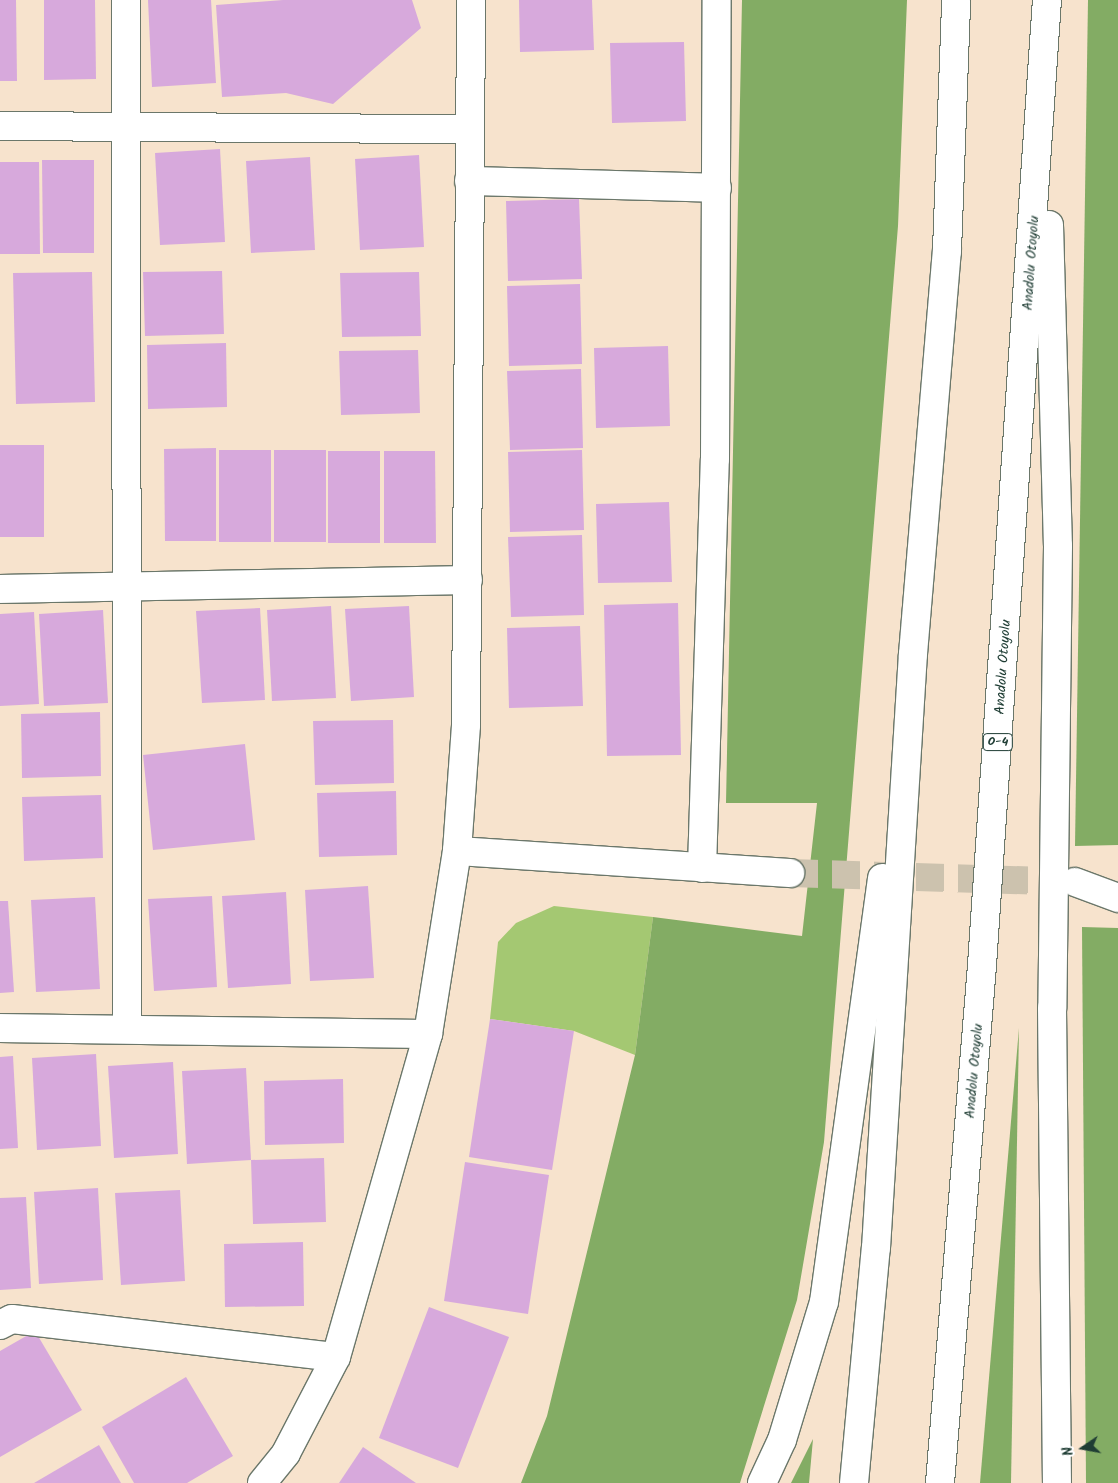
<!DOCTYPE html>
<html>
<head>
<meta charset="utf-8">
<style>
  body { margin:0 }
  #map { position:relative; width:1118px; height:1483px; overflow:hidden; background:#f7e3cd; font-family:Kalam,sans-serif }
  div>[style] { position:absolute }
  .green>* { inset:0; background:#a4c872 }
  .forest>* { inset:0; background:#83ac64 }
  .building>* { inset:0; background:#d7a9dc }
  .minor-tunnel>* { height:28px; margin-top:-14px; transform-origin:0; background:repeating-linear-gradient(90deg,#ccc2ae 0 28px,transparent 0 42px) }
  .roads { filter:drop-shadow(1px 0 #6b776a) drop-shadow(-1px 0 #6b776a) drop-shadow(0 1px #6b776a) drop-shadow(0 -1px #6b776a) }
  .minor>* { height:28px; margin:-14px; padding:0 14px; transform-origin:14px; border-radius:14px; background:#fff }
  .highway>* { height:28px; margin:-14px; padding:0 14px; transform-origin:14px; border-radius:14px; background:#fff }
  span { translate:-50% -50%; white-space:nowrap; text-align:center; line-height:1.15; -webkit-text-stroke:4.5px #fff; paint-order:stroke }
  .shield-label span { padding:1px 4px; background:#fff; border:1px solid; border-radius:4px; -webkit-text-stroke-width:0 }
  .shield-label { font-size:12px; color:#1f3d34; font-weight:700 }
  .street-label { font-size:14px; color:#1f3d34 }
  .north { position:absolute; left:1058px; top:1423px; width:50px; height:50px; -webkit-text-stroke:4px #fff; paint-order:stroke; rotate:258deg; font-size:14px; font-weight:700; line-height:20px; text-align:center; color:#1f3d34 }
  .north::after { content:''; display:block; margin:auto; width:18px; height:22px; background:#1f3d34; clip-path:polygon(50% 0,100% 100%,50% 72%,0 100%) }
</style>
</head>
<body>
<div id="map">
  <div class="green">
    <div style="clip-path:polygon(554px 906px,653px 917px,635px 1055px,574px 1031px,490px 1019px,498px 942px,516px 923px)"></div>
  </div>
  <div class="forest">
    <div style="clip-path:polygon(742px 0,907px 0,898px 226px,824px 1142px,797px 1300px,740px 1483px,521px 1483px,547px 1416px,635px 1055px,653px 917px,802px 936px,817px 803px,726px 803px)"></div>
    <div style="clip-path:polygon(1088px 0,1118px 0,1118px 845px,1075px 846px)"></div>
    <div style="clip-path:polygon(1082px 927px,1118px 928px,1118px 1483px,1086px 1483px)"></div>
    <div style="clip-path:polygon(1019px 1028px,1011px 1483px,980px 1483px)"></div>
    <div style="clip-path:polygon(813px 1439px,809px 1483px,791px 1483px)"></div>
  </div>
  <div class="building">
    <div style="clip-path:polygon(0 0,16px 0,17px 81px,0 81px)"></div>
    <div style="clip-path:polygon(44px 0,95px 0,96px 79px,44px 80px)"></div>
    <div style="clip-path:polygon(148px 0,211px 0,216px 83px,152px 87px)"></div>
    <div style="clip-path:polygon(283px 0,412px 0,421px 28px,333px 104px,286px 93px,222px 97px,216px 5px)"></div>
    <div style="clip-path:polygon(519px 0,592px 0,594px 50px,520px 52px)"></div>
    <div style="clip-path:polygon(684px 42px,686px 121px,612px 123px,610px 43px)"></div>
    <div style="clip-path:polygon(220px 149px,225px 242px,160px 245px,155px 153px)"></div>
    <div style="clip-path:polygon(419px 155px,424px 247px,360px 250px,355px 159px)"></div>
    <div style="clip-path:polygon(310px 157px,315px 250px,251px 253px,246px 161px)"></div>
    <div style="clip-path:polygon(42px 160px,94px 160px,94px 253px,43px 253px)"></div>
    <div style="clip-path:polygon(0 162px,39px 162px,40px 254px,0 254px)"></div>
    <div style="clip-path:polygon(579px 199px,582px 279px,508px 281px,506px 201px)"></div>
    <div style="clip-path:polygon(222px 271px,224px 334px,145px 336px,143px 272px)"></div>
    <div style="clip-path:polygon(92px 272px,95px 402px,16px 404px,13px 273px)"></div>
    <div style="clip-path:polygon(419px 272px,421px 336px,342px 337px,340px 273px)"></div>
    <div style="clip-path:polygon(580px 284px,582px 364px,509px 366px,507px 286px)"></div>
    <div style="clip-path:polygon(226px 343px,227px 407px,148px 409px,147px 345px)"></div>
    <div style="clip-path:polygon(668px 346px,670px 426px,596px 428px,594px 348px)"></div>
    <div style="clip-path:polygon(418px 350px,420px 413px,341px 415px,339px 351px)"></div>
    <div style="clip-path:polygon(581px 369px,583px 448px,510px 450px,507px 371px)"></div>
    <div style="clip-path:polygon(0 445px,44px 445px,44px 537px,0 537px)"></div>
    <div style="clip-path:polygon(216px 448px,216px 541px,165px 541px,164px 449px)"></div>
    <div style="clip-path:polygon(219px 450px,271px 450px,271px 542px,219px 542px)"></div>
    <div style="clip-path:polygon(274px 450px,326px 450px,326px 542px,274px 542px)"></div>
    <div style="clip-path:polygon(582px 450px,584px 530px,510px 532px,508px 452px)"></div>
    <div style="clip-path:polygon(328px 451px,380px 451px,380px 543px,328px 543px)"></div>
    <div style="clip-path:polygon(384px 451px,435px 451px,436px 543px,384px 543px)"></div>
    <div style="clip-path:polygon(669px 502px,672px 582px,598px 583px,596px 504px)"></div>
    <div style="clip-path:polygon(582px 535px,584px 615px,511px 617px,508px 537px)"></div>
    <div style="clip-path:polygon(678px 603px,681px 755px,607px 756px,604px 605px)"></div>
    <div style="clip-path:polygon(331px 606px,336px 698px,272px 701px,267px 610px)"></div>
    <div style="clip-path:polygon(409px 606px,414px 697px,351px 701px,345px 609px)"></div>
    <div style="clip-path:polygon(260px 608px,265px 700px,202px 703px,196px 611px)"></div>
    <div style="clip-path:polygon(103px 610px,108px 703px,44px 706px,39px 614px)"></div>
    <div style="clip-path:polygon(34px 612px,39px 704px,0 706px,0 614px)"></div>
    <div style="clip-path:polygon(580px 626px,583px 706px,509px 708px,507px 628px)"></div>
    <div style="clip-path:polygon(100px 712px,101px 776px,22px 778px,21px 714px)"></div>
    <div style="clip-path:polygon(393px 720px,394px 783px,315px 785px,313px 721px)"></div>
    <div style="clip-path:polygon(245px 744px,255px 840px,153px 850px,143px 755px)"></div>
    <div style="clip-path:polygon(396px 791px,397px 855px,319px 857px,317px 793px)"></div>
    <div style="clip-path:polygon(101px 795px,103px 858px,24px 861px,22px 797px)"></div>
    <div style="clip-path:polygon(368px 886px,374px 978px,310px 981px,305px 890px)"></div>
    <div style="clip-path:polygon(286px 892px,291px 984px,228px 988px,222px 896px)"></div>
    <div style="clip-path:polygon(212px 896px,217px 987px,154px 991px,148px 899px)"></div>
    <div style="clip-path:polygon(95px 897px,100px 989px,36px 992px,31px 900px)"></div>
    <div style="clip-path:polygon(0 901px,8px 901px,14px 992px,0 993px)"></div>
    <div style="clip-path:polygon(490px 1019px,574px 1031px,552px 1170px,469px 1157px)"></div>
    <div style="clip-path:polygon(96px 1054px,101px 1146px,37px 1150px,32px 1058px)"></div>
    <div style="clip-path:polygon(13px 1056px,18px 1148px,0 1149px,0 1057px)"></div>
    <div style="clip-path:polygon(173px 1062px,178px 1154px,114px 1158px,108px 1066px)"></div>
    <div style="clip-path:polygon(246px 1068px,251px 1160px,187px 1164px,182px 1071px)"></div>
    <div style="clip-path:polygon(343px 1079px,344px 1143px,265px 1145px,264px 1081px)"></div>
    <div style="clip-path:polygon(324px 1158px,326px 1222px,253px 1224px,251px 1160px)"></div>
    <div style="clip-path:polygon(465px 1162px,549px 1175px,528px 1314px,444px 1301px)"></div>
    <div style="clip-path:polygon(98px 1188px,103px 1280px,39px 1284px,34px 1192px)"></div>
    <div style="clip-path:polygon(180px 1190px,185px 1281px,121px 1285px,115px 1193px)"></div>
    <div style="clip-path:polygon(26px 1197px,31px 1288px,0 1290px,0 1198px)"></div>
    <div style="clip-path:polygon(303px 1242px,304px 1306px,225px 1307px,224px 1244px)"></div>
    <div style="clip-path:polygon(429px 1307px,509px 1337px,458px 1468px,379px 1438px)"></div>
    <div style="clip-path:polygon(35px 1331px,82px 1410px,0 1457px,0 1351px)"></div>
    <div style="clip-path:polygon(186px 1377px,233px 1456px,187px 1483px,134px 1483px,102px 1427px)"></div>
    <div style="clip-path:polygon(99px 1445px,121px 1483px,34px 1483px)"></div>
    <div style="clip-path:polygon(363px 1447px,416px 1483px,339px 1483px)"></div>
  </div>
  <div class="minor-tunnel">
    <div style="left:790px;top:873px;width:285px;rotate:1.8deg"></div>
  </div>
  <div class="roads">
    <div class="minor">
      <div style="left:126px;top:0;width:1028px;rotate:89.94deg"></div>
      <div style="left:0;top:126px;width:469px;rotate:0.4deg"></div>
      <div style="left:469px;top:181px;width:248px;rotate:1.6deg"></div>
      <div style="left:0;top:589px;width:468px;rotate:-1.1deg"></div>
      <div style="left:457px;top:851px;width:334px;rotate:3.8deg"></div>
      <div style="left:702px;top:868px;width:409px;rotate:-88.2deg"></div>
      <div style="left:715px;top:459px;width:459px;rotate:-89.8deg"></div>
      <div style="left:1075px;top:882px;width:46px;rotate:20.4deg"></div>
      <div style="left:0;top:1028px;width:428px;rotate:0.8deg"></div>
      <div style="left:0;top:1325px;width:13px;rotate:-27deg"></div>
      <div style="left:12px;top:1319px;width:326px;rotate:6.7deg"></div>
      <div style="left:262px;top:1483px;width:38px;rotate:-51deg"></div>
      <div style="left:286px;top:1453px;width:108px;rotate:-62.5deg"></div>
      <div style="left:336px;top:1357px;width:336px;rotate:-74.1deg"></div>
      <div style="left:428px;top:1034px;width:185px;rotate:-81deg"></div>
      <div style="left:457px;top:851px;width:126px;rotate:-85.9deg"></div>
      <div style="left:466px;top:725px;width:725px;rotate:-89.6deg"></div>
    </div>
    <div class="highway">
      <div style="left:1049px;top:225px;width:321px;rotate:88.4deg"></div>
      <div style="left:1058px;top:546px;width:462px;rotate:90.7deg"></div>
      <div style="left:1052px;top:1008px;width:475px;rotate:89.4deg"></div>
      <div style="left:762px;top:1483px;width:47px;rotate:-65.1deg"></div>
      <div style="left:782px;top:1440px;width:144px;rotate:-73.1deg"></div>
      <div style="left:824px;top:1302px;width:428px;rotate:-82.2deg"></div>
      <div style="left:854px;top:1483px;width:236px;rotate:-84.7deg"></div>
      <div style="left:876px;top:1248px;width:595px;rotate:-86.44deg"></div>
      <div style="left:913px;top:654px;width:404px;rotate:-85.2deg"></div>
      <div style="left:947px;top:251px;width:251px;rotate:-87.9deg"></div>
      <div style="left:940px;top:1483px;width:520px;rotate:-85.36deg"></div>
      <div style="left:982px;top:965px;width:967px;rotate:-86.15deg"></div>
    </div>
  </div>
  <div class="shield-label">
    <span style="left:998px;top:742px">O-4</span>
  </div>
  <div class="street-label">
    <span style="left:1031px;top:263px;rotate:-86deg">Anadolu Otoyolu</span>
    <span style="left:1003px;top:667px;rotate:-86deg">Anadolu Otoyolu</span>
    <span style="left:974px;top:1071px;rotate:-85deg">Anadolu Otoyolu</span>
  </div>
  <div class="north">N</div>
</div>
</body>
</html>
